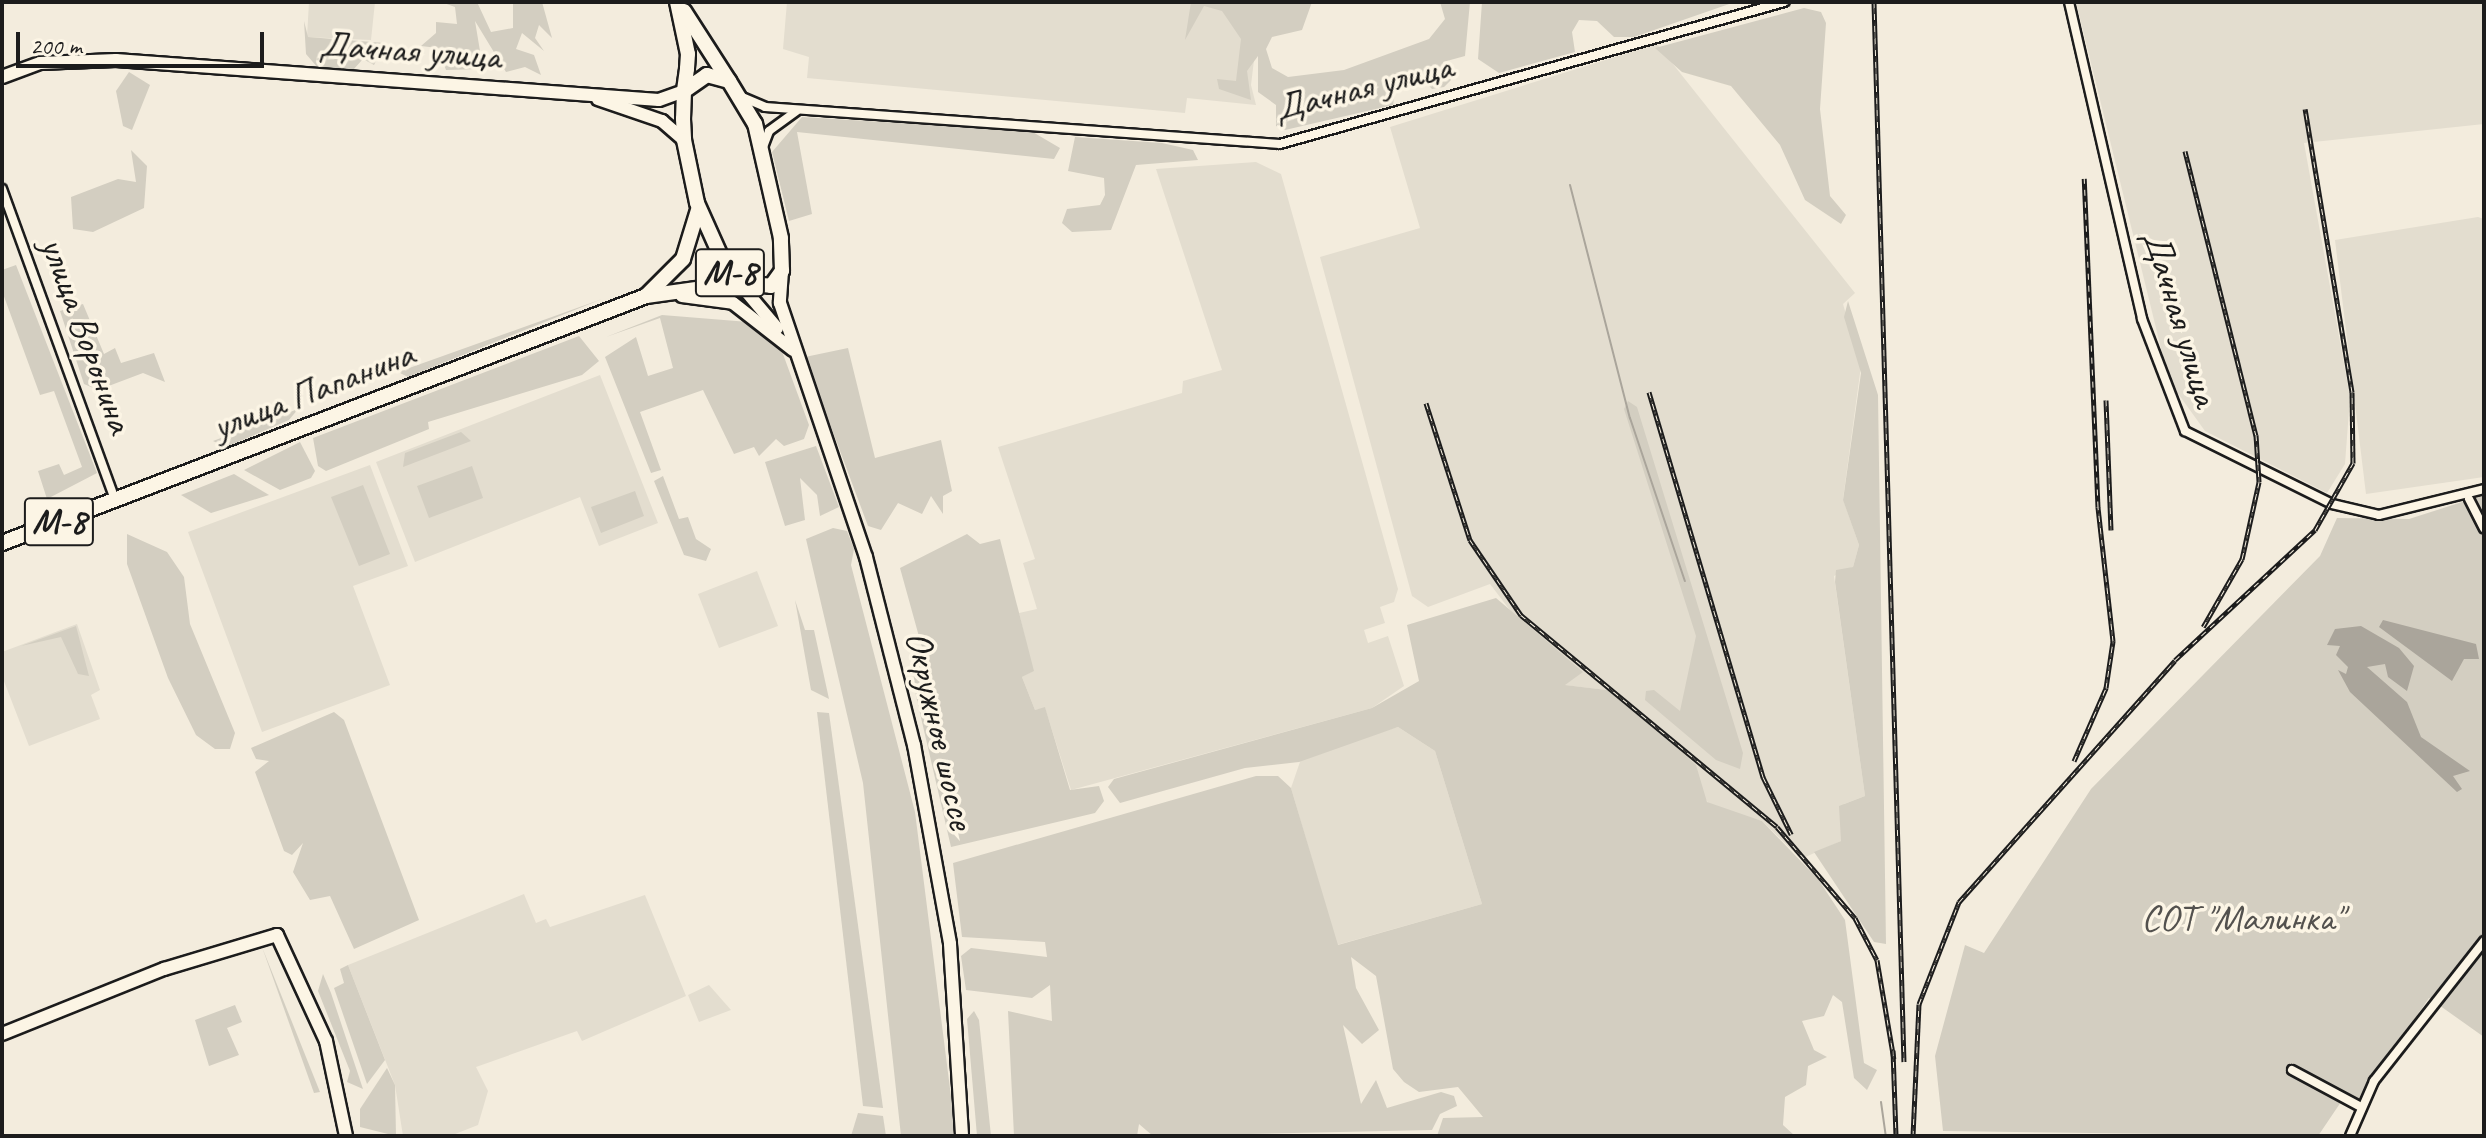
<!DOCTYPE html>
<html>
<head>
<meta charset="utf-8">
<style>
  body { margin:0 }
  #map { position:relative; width:2486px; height:1138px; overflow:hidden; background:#f3ecdd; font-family:Caveat,sans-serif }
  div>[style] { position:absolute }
  .built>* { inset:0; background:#e3ddcf }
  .green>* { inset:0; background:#d3cec1 }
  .water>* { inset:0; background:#aaa59b }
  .stream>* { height:2px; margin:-1px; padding:0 1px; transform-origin:1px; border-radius:1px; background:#aaa59b }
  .roads { filter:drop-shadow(2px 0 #1c1c1c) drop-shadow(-2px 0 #1c1c1c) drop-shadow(0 2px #1c1c1c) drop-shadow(0 -2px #1c1c1c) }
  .street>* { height:8px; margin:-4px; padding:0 4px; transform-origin:4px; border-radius:4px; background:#fcf5e5 }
  .secondary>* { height:12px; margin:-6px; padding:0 6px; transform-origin:6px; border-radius:6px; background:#fcf5e5 }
  .primary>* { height:14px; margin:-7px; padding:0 7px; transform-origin:7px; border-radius:7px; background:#fcf5e5 }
  .rail>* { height:5px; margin-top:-2.5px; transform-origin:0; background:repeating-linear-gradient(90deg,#fcf5e5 0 6px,#1c1c1c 0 12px); box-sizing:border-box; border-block:2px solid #1c1c1c }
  span { translate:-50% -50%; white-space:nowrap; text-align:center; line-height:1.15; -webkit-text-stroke:7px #fcf5e5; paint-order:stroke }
  .shield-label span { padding:2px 6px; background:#fcf5e5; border:2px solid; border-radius:6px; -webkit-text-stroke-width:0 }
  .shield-label { font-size:36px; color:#1c1c1c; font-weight:700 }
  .street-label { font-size:38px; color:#1c1c1c }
  .park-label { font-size:38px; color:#53514e }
  .frame { position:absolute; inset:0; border:4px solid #1c1c1c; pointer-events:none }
  .scale { position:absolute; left:16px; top:32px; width:248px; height:36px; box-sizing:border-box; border:4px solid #1c1c1c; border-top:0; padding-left:10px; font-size:24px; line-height:28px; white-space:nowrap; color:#1c1c1c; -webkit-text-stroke:6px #fcf5e5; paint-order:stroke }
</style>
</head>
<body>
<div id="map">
  <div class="built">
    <div style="clip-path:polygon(309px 2px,375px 2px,371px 40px,307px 37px)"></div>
    <div style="clip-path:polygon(787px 2px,1261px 2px,1251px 85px,1256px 105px,1187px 98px,1185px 113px,807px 78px,809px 57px,783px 49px)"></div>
    <div style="clip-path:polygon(2076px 2px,2484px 2px,2484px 124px,2304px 143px,2350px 397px,2345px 464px,2327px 493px,2205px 431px,2169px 381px)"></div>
    <div style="clip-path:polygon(1657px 44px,1855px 293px,1843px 304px,1861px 366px,1843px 499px,1859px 545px,1853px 567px,1834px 576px,1865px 796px,1844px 804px,1841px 841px,1801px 859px,1762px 821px,1711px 806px,1615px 691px,1564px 685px,1582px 672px,1519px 622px,1490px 584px,1428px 607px,1412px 596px,1320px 257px,1420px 228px,1390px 127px)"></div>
    <div style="clip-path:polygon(1256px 162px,1281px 174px,1398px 589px,1394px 602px,1380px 607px,1385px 623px,1364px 630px,1368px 643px,1388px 636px,1404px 686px,1372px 708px,1071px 790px,1045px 708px,1035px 710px,1022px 677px,1033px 671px,1019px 613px,1037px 609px,1023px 563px,1035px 559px,998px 447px,1182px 393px,1183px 381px,1222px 370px,1156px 169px)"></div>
    <div style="clip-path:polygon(2478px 217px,2484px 219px,2484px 477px,2366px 494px,2335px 240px)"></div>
    <div style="clip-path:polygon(600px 375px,658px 523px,599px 546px,580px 497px,415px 562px,376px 462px)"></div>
    <div style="clip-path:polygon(370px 465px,408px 566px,353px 586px,390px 685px,262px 732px,188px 532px)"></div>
    <div style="clip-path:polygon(757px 571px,778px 626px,719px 648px,698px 594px)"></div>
    <div style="clip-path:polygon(77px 624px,100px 690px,91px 695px,100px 719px,29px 746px,2px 676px,2px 652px)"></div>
    <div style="clip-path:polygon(1398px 727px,1435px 751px,1482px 904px,1337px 945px,1291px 788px,1302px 756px)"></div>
    <div style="clip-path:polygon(524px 894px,536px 923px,546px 919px,550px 927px,645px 895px,686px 996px,582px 1041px,577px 1031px,476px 1067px,488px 1091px,478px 1125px,450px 1136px,403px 1136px,395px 1085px,348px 965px)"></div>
    <div style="clip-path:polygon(709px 985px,731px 1010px,699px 1022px,688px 995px)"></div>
  </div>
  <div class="green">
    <div style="clip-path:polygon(441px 2px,477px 2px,491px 32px,513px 28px,513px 2px,542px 2px,552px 38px,539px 25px,535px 38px,544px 51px,522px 33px,516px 49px,534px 55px,541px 75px,525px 67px,506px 72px,475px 21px,483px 69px,446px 70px,438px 48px,421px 46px,436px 33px,436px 22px,457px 24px,455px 7px)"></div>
    <div style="clip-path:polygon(1191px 2px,1312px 2px,1302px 30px,1272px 37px,1266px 49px,1272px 68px,1288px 77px,1344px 70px,1429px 39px,1445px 19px,1440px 2px,1470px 2px,1465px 56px,1443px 62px,1451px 80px,1444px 87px,1432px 89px,1418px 74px,1398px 75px,1393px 105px,1285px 130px,1276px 126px,1276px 105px,1258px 92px,1258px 56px,1247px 71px,1251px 100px,1219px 89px,1217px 79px,1236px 81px,1241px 39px,1222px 11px,1204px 6px,1185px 40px)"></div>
    <div style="clip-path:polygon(1482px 2px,1735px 2px,1634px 37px,1614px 37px,1597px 21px,1579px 20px,1572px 32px,1575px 52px,1499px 73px,1478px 59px)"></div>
    <div style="clip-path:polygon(1804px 8px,1821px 12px,1826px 23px,1820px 109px,1830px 196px,1846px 215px,1841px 224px,1805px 200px,1780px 145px,1731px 86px,1682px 72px,1655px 48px)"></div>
    <div style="clip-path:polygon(304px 21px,308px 37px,385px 43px,374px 65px,363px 59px,353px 70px,318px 68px,306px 54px)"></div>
    <div style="clip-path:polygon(129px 72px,150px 85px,132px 130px,123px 126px,116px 91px)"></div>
    <div style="clip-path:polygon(802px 117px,1031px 131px,1060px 148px,1054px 159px,797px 132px,812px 214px,789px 221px,772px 152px)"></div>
    <div style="clip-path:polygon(1075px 137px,1162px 143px,1193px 150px,1198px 160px,1136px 165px,1111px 230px,1072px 232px,1062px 223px,1067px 209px,1100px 205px,1105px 195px,1104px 178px,1068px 171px)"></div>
    <div style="clip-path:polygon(131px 150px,147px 166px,144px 208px,93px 232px,73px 229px,71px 197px,118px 179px,136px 182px)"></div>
    <div style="clip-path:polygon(16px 265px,97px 473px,47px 499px,38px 471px,59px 464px,64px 475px,82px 467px,54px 391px,40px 395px,2px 291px,2px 270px)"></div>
    <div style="clip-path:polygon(602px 299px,408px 377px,398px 372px)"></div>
    <div style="clip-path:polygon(1848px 301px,1878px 395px,1886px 944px,1874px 942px,1814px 852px,1841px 841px,1839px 806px,1865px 796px,1835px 582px,1836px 570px,1853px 567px,1859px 545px,1843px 500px,1861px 373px,1844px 317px)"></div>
    <div style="clip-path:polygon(83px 304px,104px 354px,115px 348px,121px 363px,154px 353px,165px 382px,143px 373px,98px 390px,84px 384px,60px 311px)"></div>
    <div style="clip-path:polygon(662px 315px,772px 324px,809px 425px,804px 439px,784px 446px,776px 439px,759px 456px,754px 447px,734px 454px,703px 390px,640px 412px,661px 470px,651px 473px,605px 357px,636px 337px,648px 376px,673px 368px,660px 318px,606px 337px)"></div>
    <div style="clip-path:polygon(579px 336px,599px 361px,582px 375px,428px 422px,429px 429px,326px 471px,318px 466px,313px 438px)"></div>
    <div style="clip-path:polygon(848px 348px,875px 458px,941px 440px,952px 491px,943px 496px,943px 514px,931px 496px,922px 514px,898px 503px,881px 530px,868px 526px,805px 357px)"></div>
    <div style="clip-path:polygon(1628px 401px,1637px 407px,1743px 753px,1740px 769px,1716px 760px,1645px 700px,1646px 691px,1654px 690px,1680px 711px,1696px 636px,1624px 409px)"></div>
    <div style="clip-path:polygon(298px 409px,289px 420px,226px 447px,213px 441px)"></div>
    <div style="clip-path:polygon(461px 432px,471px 441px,403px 467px,405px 453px)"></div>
    <div style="clip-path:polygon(300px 442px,315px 471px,311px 478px,280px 490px,244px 470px)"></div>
    <div style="clip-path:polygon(816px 446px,839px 507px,820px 516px,817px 495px,800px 478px,805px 520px,785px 526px,765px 462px)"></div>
    <div style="clip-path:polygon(472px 466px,483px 498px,429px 518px,417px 486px)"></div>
    <div style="clip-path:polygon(234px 474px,269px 495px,211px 513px,181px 495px)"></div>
    <div style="clip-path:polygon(663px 476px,679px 519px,688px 517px,696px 539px,711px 549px,706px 561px,684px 555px,654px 481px)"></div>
    <div style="clip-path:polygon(363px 485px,390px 554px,359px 566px,331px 497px)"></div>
    <div style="clip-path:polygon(635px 491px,644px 516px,601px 533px,591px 507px)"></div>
    <div style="clip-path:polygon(2484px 495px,2484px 1037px,2429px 998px,2355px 1105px,2343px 1099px,2318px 1136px,1943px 1131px,1935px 1056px,1965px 945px,1984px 953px,2091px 789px,2320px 556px,2337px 518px,2409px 519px)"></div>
    <div style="clip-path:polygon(833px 528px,847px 531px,854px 549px,851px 565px,915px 812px,956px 1136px,901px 1136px,863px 783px,806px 539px)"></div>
    <div style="clip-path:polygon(127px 534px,167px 552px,184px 577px,190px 624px,235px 733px,230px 749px,215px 749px,196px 735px,168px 678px,127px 564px)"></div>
    <div style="clip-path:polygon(967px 534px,980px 544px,1000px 539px,1034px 671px,1022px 677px,1035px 710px,1045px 707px,1070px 790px,1099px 786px,1104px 801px,1095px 813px,951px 847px,916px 696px,912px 660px,923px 651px,900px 568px)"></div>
    <div style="clip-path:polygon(1496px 598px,1583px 672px,1565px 685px,1615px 691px,1696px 765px,1707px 802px,1762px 821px,1818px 879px,1845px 920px,1864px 1063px,1877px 1070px,1867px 1090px,1854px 1078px,1842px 1002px,1833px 995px,1824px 1016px,1802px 1021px,1814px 1050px,1827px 1057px,1808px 1066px,1806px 1085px,1785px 1097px,1783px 1125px,1795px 1136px,1437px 1136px,1443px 1118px,1483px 1117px,1458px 1087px,1419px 1092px,1404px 1082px,1393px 1069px,1376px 976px,1351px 957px,1356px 988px,1379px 1030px,1362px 1044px,1343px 1025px,1361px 1104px,1376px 1080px,1387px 1108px,1441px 1092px,1454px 1096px,1457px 1106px,1440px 1114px,1432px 1130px,1153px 1136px,1139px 1124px,1137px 1136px,1014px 1136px,1008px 1011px,1052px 1021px,1050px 985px,1032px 998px,966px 990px,961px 956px,971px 948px,1047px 957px,1045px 942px,962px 937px,953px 863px,1256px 776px,1278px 776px,1291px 788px,1338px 945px,1482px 904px,1435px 751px,1398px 727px,1299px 762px,1245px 768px,1120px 803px,1108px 787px,1114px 779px,1372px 708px,1419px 681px,1407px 625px)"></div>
    <div style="clip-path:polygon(795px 600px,805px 630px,814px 630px,829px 699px,811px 690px)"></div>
    <div style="clip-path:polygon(76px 626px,89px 676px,78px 674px,61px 637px,21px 646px)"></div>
    <div style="clip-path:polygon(334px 712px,344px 720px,419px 920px,354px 949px,330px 896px,310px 900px,293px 872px,303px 843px,292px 855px,284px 851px,255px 772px,269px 761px,256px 759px,251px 748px)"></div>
    <div style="clip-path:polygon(817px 712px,829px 713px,883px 1108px,863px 1106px)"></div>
    <div style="clip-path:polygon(262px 947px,320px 1092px,314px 1093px)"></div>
    <div style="clip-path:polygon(348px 965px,385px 1060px,367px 1084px,334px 988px,344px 983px,340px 969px)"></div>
    <div style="clip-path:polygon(323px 974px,331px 993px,363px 1089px,347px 1082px,350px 1071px,318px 991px)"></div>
    <div style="clip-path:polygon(235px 1005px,242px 1022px,227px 1028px,239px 1055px,209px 1066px,195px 1020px)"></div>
    <div style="clip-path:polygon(974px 1011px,979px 1020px,991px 1136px,977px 1136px,967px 1019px)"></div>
    <div style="clip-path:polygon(387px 1068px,395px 1085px,396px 1136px,360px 1127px,360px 1109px)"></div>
    <div style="clip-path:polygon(858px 1113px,883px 1116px,886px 1136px,851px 1136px)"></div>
  </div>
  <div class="water">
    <div style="clip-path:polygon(2383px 620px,2476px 644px,2479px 659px,2464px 659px,2452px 681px,2379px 627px)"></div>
    <div style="clip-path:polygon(2361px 626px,2399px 648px,2414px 666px,2407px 691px,2388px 677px,2385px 664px,2367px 667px,2407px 702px,2421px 737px,2470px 771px,2453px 776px,2462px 789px,2457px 792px,2350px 692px,2338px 670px,2346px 674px,2348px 667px,2336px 655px,2340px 646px,2327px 645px,2335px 629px)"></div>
  </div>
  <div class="stream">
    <div style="left:1570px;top:185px;width:241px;rotate:75.6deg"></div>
    <div style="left:1630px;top:418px;width:172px;rotate:71.4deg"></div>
    <div style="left:1881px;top:1102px;width:34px;rotate:82deg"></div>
  </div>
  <div class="roads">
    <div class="street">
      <div style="left:2069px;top:2px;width:325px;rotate:77deg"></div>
      <div style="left:2142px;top:319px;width:120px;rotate:69deg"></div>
      <div style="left:2185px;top:431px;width:164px;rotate:26.4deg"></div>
      <div style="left:2332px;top:504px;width:48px;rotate:13.2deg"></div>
      <div style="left:2379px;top:515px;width:108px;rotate:-13.9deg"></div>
      <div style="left:742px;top:97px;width:25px;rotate:23deg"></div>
      <div style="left:765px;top:107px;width:516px;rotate:4.11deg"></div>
      <div style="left:1280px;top:144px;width:524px;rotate:-15.73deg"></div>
      <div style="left:763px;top:147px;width:17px;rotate:-69deg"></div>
      <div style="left:769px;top:131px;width:34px;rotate:-36deg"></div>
      <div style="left:2px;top:189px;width:331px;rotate:70deg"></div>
      <div style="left:2469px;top:499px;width:33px;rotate:63deg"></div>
      <div style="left:2292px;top:1070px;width:78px;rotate:28.2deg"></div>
      <div style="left:2350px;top:1136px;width:60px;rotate:-66.4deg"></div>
      <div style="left:2374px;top:1081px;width:178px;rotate:-51.8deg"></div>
    </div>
    <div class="secondary">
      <div style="left:2px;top:77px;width:40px;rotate:-20.2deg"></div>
      <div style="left:40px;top:63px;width:76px;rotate:-2.3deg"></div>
      <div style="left:116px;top:60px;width:544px;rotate:4.21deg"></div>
      <div style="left:659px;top:100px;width:27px;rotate:-20deg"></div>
      <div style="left:598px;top:99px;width:68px;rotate:19deg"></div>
      <div style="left:662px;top:121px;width:29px;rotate:41deg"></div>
      <div style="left:782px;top:271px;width:32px;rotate:94deg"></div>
      <div style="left:780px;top:303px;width:268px;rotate:71.3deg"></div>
      <div style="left:866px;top:557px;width:194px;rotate:75.7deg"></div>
      <div style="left:914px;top:745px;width:202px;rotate:79.7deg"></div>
      <div style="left:950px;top:944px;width:192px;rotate:86.4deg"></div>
      <div style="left:739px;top:283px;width:59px;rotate:49.8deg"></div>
      <div style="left:682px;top:296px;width:51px;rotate:7.8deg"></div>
      <div style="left:733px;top:303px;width:76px;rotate:38.1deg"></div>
      <div style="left:2px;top:1034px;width:175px;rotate:-21.9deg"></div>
      <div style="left:164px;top:969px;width:118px;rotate:-16.7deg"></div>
      <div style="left:277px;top:935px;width:117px;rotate:65.2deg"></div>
      <div style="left:326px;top:1041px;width:97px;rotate:78.1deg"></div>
    </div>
    <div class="primary">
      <div style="left:677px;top:2px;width:53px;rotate:78.1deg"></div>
      <div style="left:688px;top:54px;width:15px;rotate:94deg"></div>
      <div style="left:687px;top:69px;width:22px;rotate:98deg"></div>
      <div style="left:684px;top:91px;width:28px;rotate:92deg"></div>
      <div style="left:683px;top:119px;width:21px;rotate:87deg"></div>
      <div style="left:684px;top:140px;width:64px;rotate:78.3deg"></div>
      <div style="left:697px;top:203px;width:73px;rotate:65.9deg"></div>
      <div style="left:727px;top:270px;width:18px;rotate:47deg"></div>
      <div style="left:739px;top:283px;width:32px;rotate:5deg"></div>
      <div style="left:771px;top:286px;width:19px;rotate:-54deg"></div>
      <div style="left:782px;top:271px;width:33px;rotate:-92deg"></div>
      <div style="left:781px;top:238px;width:117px;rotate:-102.8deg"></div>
      <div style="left:755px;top:124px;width:50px;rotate:-121.2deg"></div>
      <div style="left:729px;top:81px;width:23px;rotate:-165deg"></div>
      <div style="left:707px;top:75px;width:28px;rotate:145deg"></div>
      <div style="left:684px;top:11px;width:83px;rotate:57.3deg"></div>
      <div style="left:647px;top:295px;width:51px;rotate:-45deg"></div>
      <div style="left:683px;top:259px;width:51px;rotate:-73deg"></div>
      <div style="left:2px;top:543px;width:690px;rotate:-20.98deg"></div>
      <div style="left:646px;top:296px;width:94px;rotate:-8deg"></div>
    </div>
  </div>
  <div class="rail">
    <div style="left:1874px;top:2px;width:1060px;rotate:88.38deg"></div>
    <div style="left:2185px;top:151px;width:293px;rotate:76deg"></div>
    <div style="left:2256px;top:435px;width:47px;rotate:86.3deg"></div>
    <div style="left:2259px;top:482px;width:79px;rotate:102.4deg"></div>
    <div style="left:2242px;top:559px;width:78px;rotate:119.8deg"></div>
    <div style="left:1649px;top:392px;width:402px;rotate:73.5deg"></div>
    <div style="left:1763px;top:777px;width:64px;rotate:63.8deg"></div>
    <div style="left:2106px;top:400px;width:130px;rotate:87.8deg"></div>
    <div style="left:1426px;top:403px;width:144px;rotate:72.2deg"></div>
    <div style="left:1470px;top:540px;width:91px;rotate:55.8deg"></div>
    <div style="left:1521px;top:615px;width:332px;rotate:39.6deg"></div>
    <div style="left:1777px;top:827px;width:120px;rotate:49.4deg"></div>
    <div style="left:1855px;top:918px;width:47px;rotate:62.4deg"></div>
    <div style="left:1877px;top:960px;width:100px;rotate:80.3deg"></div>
    <div style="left:2074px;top:761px;width:80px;rotate:-66.3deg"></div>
    <div style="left:2106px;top:688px;width:48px;rotate:-81.5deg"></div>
    <div style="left:2113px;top:641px;width:135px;rotate:-96.4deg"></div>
    <div style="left:2098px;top:507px;width:329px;rotate:-92.4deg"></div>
    <div style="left:1893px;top:1050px;width:86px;rotate:88deg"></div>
    <div style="left:1913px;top:1136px;width:132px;rotate:-87.4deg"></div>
    <div style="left:1919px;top:1004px;width:110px;rotate:-68.6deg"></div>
    <div style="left:1959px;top:902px;width:324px;rotate:-48.2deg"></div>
    <div style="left:2175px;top:660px;width:191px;rotate:-42.9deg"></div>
    <div style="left:2315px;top:530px;width:77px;rotate:-60.4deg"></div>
    <div style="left:2353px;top:463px;width:71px;rotate:-90.8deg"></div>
    <div style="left:2352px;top:392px;width:287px;rotate:-99.4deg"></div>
  </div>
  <div class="shield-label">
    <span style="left:730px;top:273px">М-8</span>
    <span style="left:59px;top:522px">М-8</span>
  </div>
  <div class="street-label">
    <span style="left:410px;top:50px;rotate:4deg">Дачная улица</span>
    <span style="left:1363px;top:87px;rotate:-14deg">Дачная улица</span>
    <span style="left:2181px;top:318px;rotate:73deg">Дачная улица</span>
    <span style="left:87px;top:335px;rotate:70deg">улица Воронина</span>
    <span style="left:313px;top:390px;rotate:-21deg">улица Папанина</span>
    <span style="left:940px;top:730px;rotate:77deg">Окружное шоссе</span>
  </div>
  <div class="park-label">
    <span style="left:2242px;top:918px">СОТ "Малинка"</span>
  </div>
  <div class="frame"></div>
  <div class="scale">200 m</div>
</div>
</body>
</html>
